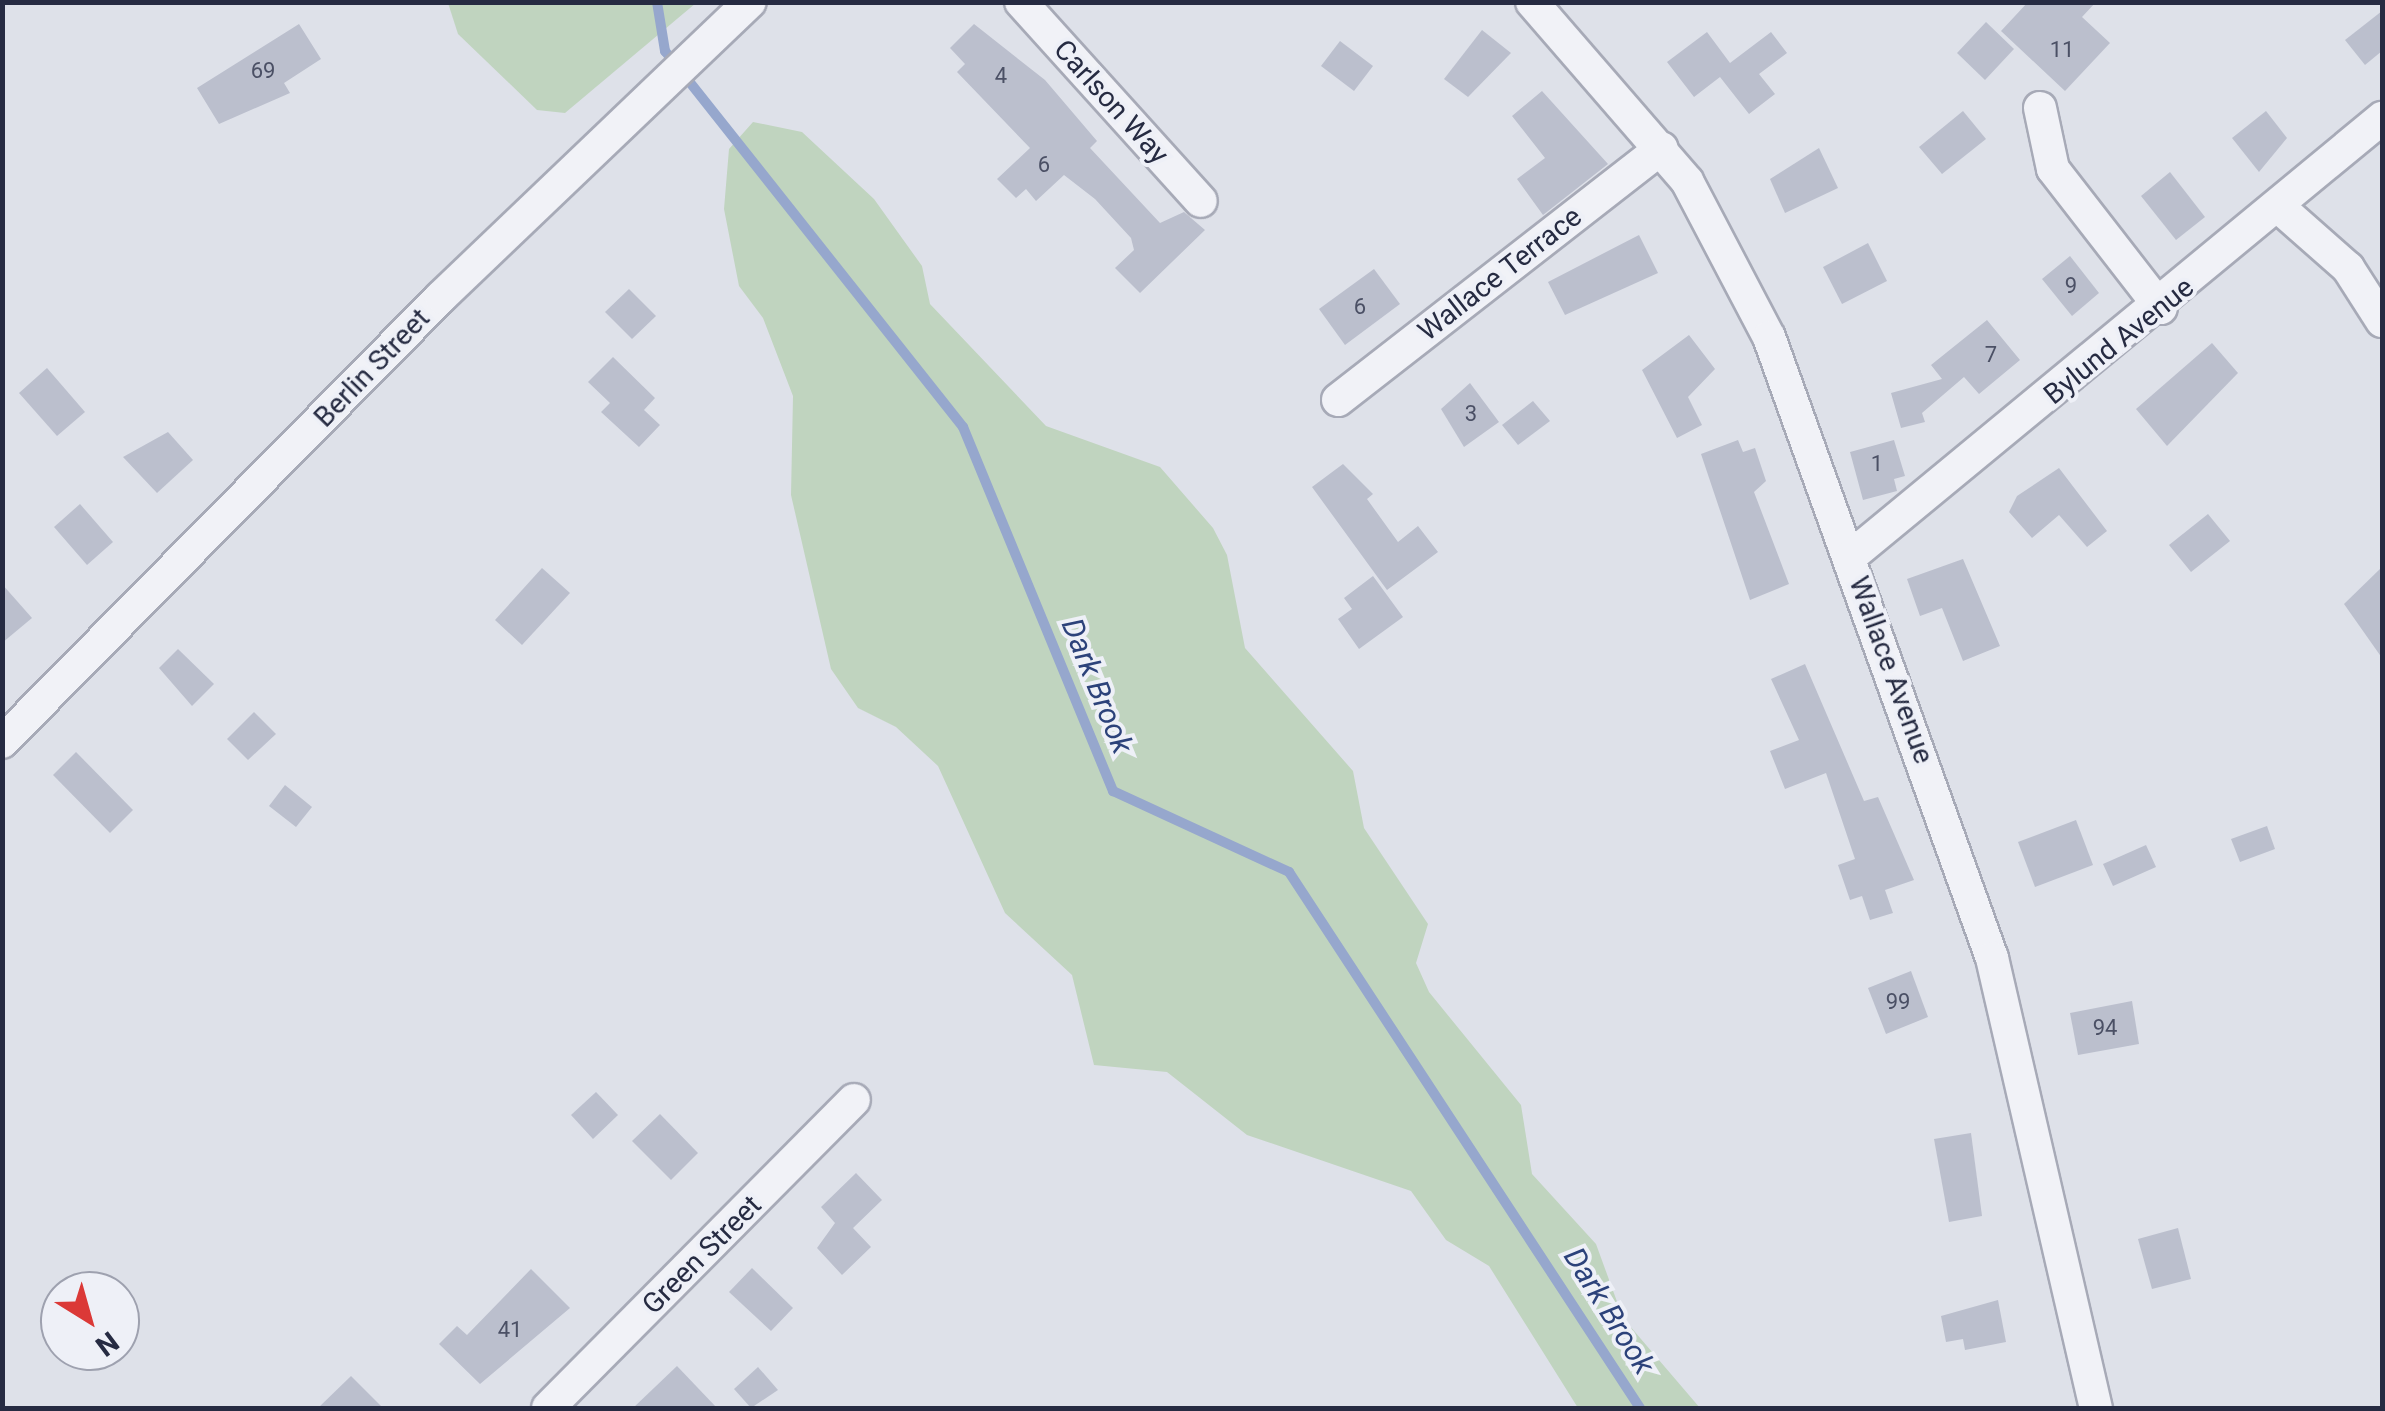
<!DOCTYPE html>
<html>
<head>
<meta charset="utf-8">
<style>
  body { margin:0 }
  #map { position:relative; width:2385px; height:1411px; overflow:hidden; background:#dee1e9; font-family:Roboto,sans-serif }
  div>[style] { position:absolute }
  .green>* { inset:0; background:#c0d4bf }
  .stream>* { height:10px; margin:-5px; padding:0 5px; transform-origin:5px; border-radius:5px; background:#96a7cd }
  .building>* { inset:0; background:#bbbfcd }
  .roads { filter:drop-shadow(2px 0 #a7aab7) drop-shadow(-2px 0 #a7aab7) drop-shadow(0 2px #a7aab7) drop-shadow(0 -2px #a7aab7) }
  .minor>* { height:32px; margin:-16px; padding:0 16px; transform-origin:16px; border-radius:16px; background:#f1f2f7 }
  span { translate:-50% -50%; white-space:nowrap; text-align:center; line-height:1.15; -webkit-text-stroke:8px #eef0f7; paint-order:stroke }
  .number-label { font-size:22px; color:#4b5065 }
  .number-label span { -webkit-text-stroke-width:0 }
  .street-label { font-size:28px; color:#262b42 }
  .water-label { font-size:30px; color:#2c427a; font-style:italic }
  .frame { position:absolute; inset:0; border:5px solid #262b42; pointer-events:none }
  .north { position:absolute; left:40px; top:1271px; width:100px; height:100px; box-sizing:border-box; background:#eef0f7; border:2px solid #9ea1af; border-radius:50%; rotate:143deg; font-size:28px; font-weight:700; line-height:40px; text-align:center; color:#262b42 }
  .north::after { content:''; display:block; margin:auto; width:35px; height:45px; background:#db3937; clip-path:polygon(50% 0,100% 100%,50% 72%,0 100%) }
</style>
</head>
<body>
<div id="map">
  <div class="green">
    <div style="clip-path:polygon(448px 3px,448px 2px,696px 3px,565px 113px,537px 110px,458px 34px)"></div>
    <div style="clip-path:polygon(753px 122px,802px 132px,874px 199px,922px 266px,930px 304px,1046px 426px,1160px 467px,1213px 528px,1227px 555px,1245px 648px,1353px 771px,1364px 828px,1428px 924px,1416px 963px,1429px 992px,1521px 1105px,1532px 1174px,1596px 1244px,1623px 1318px,1700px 1408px,1578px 1408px,1489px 1266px,1446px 1240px,1411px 1191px,1247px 1135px,1167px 1072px,1094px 1065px,1072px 975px,1005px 913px,938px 766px,896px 727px,858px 708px,831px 669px,791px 495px,793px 396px,763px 318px,739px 286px,724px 209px,729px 149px)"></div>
  </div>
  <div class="stream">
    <div style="left:657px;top:2px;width:50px;rotate:80.7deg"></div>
    <div style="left:665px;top:51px;width:480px;rotate:51.6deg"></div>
    <div style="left:963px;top:427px;width:394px;rotate:67.6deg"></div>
    <div style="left:1113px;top:791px;width:194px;rotate:24.7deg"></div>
    <div style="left:1289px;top:872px;width:641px;rotate:56.78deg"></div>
  </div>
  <div class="building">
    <div style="clip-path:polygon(2028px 2px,2096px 2px,2082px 17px,2110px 43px,2065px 91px,2001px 31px)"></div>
    <div style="clip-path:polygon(2382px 11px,2382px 51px,2365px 65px,2345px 40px)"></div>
    <div style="clip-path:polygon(1986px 22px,2014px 49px,1985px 80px,1957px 53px)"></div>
    <div style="clip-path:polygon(299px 24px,321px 59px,284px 83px,290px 93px,219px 124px,197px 88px)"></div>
    <div style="clip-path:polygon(974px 24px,1045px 80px,1097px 141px,1090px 148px,1160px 223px,1184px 212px,1205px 230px,1140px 293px,1115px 268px,1134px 250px,1131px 238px,1095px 199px,1064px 175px,1036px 201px,1026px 189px,1016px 198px,997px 179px,1030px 148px,957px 72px,965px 64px,950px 48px)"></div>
    <div style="clip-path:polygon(1482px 30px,1511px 53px,1468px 97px,1444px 79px)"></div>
    <div style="clip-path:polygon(1707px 32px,1730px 63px,1771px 32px,1787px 53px,1759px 74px,1775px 94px,1749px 114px,1720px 77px,1694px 97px,1667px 62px)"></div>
    <div style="clip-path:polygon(1340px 41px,1373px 66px,1354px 91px,1321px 66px)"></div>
    <div style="clip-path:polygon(1542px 91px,1608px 164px,1543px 215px,1517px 179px,1545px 158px,1512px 116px)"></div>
    <div style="clip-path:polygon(1963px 111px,1986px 139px,1942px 174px,1919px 147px)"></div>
    <div style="clip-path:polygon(2266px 111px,2287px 138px,2259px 172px,2232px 138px)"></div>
    <div style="clip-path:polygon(1819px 148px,1838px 188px,1785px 213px,1770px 179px)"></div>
    <div style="clip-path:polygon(2170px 172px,2205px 217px,2176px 240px,2141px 196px)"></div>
    <div style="clip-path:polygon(1639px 235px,1658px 273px,1565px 315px,1548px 282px)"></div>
    <div style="clip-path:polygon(1868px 243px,1887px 281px,1842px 304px,1823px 267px)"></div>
    <div style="clip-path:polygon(2070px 256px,2099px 293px,2072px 316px,2042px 279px)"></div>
    <div style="clip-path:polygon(1374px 269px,1400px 304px,1345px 345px,1319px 309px)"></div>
    <div style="clip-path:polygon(629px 289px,656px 316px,632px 339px,605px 312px)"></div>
    <div style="clip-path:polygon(1987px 320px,2020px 360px,1979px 394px,1964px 377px,1922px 413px,1925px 422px,1901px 428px,1891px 393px,1942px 379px,1931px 365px)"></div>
    <div style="clip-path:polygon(1689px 335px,1715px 369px,1688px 397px,1702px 425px,1677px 438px,1642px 370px)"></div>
    <div style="clip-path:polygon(2212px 343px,2238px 373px,2167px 446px,2136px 409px)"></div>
    <div style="clip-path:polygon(613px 357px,655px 398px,644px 410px,660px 425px,639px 447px,601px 412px,610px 403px,588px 382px)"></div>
    <div style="clip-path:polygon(47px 368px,85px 412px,57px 436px,19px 393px)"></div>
    <div style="clip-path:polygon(1470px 383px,1499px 422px,1464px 447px,1441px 409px)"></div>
    <div style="clip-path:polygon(1533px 401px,1550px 421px,1518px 445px,1502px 425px)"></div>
    <div style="clip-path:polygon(168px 432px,193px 460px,157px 493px,123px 457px)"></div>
    <div style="clip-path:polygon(1738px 440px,1743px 452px,1755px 448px,1766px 481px,1754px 492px,1789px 584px,1750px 600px,1701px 454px)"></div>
    <div style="clip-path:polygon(1894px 440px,1905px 476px,1894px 479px,1897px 491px,1863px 500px,1850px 452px)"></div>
    <div style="clip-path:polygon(1343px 464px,1373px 494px,1367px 499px,1398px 542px,1418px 526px,1438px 552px,1387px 590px,1312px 487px)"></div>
    <div style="clip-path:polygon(2059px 468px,2107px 531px,2087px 547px,2059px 515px,2032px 538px,2009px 512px,2017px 496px)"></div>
    <div style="clip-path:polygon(80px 504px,113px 542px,87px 565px,54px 527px)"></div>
    <div style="clip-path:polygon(2208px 514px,2230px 541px,2191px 572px,2169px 545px)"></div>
    <div style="clip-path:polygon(1963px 559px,2000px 646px,1963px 661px,1942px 608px,1920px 616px,1907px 579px)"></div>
    <div style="clip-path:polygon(2382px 567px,2382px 658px,2344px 604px)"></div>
    <div style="clip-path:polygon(542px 568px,570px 593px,522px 645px,495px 620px)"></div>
    <div style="clip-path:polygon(1373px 576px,1403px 617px,1359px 649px,1338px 619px,1352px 609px,1344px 598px)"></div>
    <div style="clip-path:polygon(2px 584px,32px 618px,2px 643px)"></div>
    <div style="clip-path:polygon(178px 649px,214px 684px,192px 706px,159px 668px)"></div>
    <div style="clip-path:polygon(1805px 664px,1864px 801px,1878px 797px,1914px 880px,1885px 890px,1893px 913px,1870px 920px,1862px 896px,1850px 900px,1838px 865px,1855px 859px,1826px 773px,1785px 789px,1770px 751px,1799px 740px,1771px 679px)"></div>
    <div style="clip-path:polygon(254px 712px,276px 734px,248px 760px,227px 739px)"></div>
    <div style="clip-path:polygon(76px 752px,133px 810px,110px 833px,53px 775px)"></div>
    <div style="clip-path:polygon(285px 785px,312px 807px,296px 827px,269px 806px)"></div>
    <div style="clip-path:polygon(2076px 820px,2093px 865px,2035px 887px,2018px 842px)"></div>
    <div style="clip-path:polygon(2267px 826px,2275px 849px,2240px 862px,2231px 839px)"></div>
    <div style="clip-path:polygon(2146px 845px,2156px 867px,2113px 886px,2103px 864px)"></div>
    <div style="clip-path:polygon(1911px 971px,1928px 1017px,1886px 1034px,1868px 988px)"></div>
    <div style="clip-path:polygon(2132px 1001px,2139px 1044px,2078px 1055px,2070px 1013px)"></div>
    <div style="clip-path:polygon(596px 1092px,618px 1115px,593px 1139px,571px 1115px)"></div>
    <div style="clip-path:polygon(660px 1114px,698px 1153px,671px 1180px,632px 1141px)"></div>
    <div style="clip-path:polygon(1971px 1133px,1982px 1216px,1949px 1222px,1934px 1139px)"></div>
    <div style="clip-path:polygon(856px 1173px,882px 1200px,853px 1228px,871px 1247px,842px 1275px,817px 1248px,835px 1223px,821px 1207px)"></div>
    <div style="clip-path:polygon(2178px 1228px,2191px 1279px,2152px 1289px,2138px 1239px)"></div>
    <div style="clip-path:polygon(752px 1268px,793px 1308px,771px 1331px,729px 1292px)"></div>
    <div style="clip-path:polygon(531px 1269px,570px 1308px,480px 1384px,439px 1344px,457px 1326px,467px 1335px)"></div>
    <div style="clip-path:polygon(1998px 1300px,2006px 1342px,1965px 1350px,1963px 1339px,1946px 1342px,1941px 1316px)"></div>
    <div style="clip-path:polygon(677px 1366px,717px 1408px,633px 1408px)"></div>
    <div style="clip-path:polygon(758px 1367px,778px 1390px,751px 1408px,734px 1389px)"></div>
    <div style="clip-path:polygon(351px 1376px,383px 1408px,318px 1408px)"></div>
  </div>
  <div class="roads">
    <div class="minor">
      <div style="left:1021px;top:2px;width:268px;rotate:47.9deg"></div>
      <div style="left:1532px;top:2px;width:237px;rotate:49.1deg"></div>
      <div style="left:1687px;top:181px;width:176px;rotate:62.3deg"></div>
      <div style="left:1769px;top:337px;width:660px;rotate:70.25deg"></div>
      <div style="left:1992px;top:958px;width:462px;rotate:77deg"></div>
      <div style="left:2040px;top:108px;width:62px;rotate:78deg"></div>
      <div style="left:2053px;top:169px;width:176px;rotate:52.2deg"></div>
      <div style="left:2280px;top:208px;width:91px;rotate:41.4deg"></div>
      <div style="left:2348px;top:268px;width:63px;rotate:57.3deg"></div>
      <div style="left:1338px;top:400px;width:410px;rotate:-37.9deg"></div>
      <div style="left:1850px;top:557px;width:690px;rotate:-39.53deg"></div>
      <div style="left:2px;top:742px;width:625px;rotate:-45.39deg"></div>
      <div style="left:441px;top:297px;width:427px;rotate:-43.7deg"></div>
      <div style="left:548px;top:1408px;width:434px;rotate:-45.2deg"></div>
    </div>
  </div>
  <div class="number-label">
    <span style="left:2062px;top:50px">11</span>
    <span style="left:263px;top:71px">69</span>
    <span style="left:1001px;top:76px">4</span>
    <span style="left:1044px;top:165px">6</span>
    <span style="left:2071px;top:286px">9</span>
    <span style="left:1360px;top:307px">6</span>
    <span style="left:1991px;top:355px">7</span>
    <span style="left:1471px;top:414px">3</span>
    <span style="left:1877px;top:464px">1</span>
    <span style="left:1898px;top:1002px">99</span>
    <span style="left:2105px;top:1028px">94</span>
    <span style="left:510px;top:1330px">41</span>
  </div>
  <div class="street-label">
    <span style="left:1111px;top:102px;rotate:48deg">Carlson Way</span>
    <span style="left:1500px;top:274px;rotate:-38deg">Wallace Terrace</span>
    <span style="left:2119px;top:341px;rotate:-39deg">Bylund Avenue</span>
    <span style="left:372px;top:368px;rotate:-46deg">Berlin Street</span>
    <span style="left:1891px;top:670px;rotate:70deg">Wallace Avenue</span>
    <span style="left:702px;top:1255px;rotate:-45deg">Green Street</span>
  </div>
  <div class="water-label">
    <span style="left:1097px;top:686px;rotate:68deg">Dark Brook</span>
    <span style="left:1609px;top:1311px;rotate:58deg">Dark Brook</span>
  </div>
  <div class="frame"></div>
  <div class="north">N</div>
</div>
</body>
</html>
